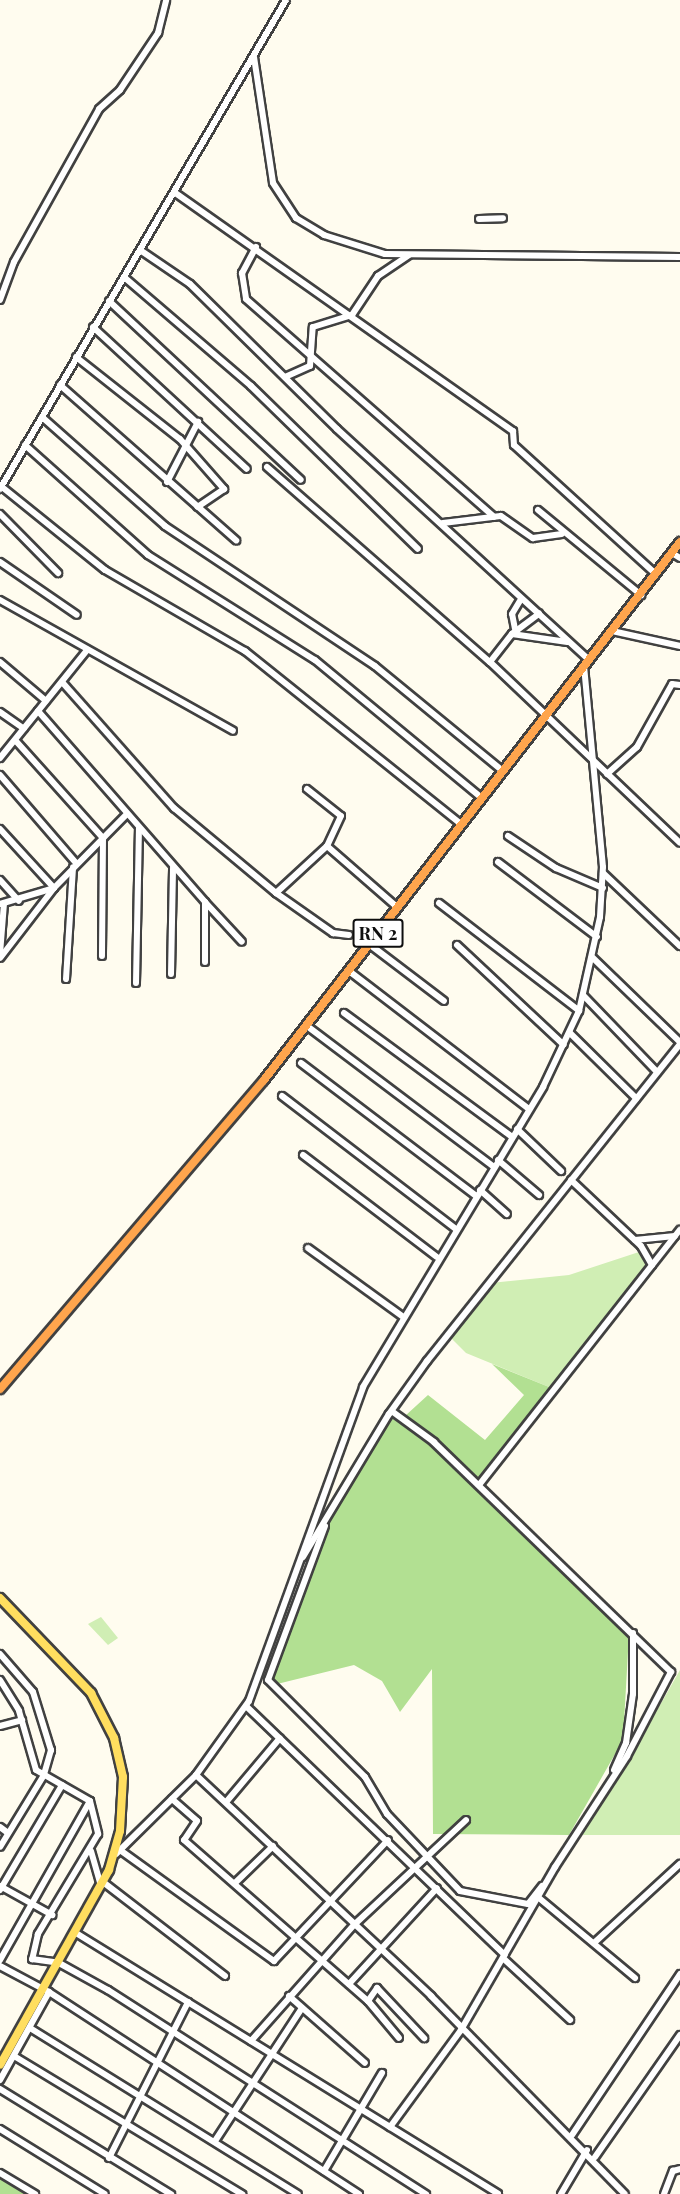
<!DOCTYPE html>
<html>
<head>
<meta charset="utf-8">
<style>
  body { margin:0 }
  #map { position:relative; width:680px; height:2194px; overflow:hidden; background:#fffcef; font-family:"Playfair Display",serif }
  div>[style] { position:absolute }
  .green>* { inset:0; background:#d0eeb4 }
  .forest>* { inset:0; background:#b2e092 }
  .roads { filter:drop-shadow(2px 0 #414141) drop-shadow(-2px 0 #414141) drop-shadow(0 2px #414141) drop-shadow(0 -2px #414141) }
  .minor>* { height:6px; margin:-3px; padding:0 3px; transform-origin:3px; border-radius:3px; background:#fff }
  .major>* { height:8px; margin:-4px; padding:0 4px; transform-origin:4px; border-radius:4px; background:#ffde5f }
  .highway>* { height:8px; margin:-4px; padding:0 4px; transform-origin:4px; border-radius:4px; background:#ffa54d }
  span { translate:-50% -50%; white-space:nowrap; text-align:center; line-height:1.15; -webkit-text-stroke:6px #fff; paint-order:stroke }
  .shield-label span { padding:2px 4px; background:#fff; border:2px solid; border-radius:4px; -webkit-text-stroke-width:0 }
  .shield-label { font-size:18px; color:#0e0e0e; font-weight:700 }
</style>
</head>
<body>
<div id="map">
  <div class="green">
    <div style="clip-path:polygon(645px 1250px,652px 1265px,554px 1389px,466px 1353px,448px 1335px,491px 1283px,569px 1275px)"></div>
    <div style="clip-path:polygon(101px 1617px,118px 1638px,108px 1645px,88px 1624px)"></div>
    <div style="clip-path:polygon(680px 1670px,680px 1835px,581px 1835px,663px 1700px)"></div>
  </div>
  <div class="forest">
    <div style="clip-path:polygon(492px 1364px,554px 1389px,479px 1485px,629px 1634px,623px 1740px,569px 1835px,433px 1834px,432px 1669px,400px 1712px,382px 1681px,354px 1665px,273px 1685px,268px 1680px,329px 1514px,393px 1412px,405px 1416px,428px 1395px,485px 1440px,524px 1395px)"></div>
    <div style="clip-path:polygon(0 2176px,6px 2180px,28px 2194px,0 2194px)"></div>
  </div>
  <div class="roads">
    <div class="minor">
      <div style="left:254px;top:57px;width:127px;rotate:81.4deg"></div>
      <div style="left:273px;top:183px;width:42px;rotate:56.7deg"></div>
      <div style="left:296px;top:218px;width:33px;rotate:31deg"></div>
      <div style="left:324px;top:235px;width:64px;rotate:17.3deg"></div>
      <div style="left:385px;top:254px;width:295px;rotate:0.6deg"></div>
      <div style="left:174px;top:192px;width:415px;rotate:35.2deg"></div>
      <div style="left:513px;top:431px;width:14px;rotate:86deg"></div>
      <div style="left:514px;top:445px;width:192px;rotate:42.3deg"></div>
      <div style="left:479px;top:219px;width:24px;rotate:-2deg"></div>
      <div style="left:256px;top:247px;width:30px;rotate:118deg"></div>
      <div style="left:242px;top:273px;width:26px;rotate:81deg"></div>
      <div style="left:246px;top:299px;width:330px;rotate:41.3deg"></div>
      <div style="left:140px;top:250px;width:60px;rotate:34.2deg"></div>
      <div style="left:190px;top:284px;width:206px;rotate:44.6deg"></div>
      <div style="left:337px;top:429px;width:342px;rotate:42.5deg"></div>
      <div style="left:124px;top:277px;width:167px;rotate:40.6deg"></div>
      <div style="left:251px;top:386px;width:233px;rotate:44.3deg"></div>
      <div style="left:0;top:300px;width:40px;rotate:-69.8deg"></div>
      <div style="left:14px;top:262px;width:175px;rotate:-60.9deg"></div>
      <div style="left:99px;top:109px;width:28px;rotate:-42deg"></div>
      <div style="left:120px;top:90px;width:69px;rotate:-56.3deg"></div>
      <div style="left:158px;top:33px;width:34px;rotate:-76deg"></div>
      <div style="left:109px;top:301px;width:262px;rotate:43deg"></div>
      <div style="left:93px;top:327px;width:209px;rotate:42.7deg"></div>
      <div style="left:76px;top:357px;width:132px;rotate:38.3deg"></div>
      <div style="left:180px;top:439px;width:67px;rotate:48.7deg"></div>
      <div style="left:224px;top:489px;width:32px;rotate:146deg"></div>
      <div style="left:285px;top:377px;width:27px;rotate:-24deg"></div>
      <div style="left:310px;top:366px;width:39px;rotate:-86deg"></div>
      <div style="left:313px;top:327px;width:41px;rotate:-17.1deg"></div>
      <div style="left:352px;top:315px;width:47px;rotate:-56.3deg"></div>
      <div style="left:378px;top:276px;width:37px;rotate:-34deg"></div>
      <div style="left:60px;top:385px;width:235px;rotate:41.4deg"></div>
      <div style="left:42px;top:417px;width:164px;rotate:41.5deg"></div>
      <div style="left:165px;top:526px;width:252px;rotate:33.7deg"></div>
      <div style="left:375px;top:666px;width:166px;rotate:39.4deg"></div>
      <div style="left:25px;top:445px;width:165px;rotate:41.8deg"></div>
      <div style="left:148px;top:555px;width:197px;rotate:32.2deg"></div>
      <div style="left:315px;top:660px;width:217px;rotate:39.6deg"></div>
      <div style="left:267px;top:467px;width:296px;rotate:41.2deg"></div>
      <div style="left:490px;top:662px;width:262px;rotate:43.6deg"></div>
      <div style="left:167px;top:482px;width:68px;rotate:-62.7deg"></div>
      <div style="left:2px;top:487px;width:132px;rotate:38.9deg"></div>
      <div style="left:105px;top:570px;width:162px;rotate:30.1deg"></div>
      <div style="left:245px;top:651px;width:278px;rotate:38.7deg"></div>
      <div style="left:0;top:489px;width:566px;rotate:-59.68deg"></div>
      <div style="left:538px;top:510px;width:134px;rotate:39.5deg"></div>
      <div style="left:0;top:514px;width:83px;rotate:45.5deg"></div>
      <div style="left:443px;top:523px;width:58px;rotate:-6.9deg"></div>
      <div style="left:501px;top:516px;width:39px;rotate:35deg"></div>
      <div style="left:533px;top:538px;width:29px;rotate:-8deg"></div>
      <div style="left:672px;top:553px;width:9px;rotate:32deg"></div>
      <div style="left:0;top:562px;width:93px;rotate:34.5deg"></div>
      <div style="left:0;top:600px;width:267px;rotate:29.3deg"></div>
      <div style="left:515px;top:629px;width:15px;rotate:-101deg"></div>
      <div style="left:512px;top:614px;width:17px;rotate:-59deg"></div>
      <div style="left:612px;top:631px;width:70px;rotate:12.4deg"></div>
      <div style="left:512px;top:634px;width:34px;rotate:-37deg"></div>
      <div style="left:0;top:662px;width:60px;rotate:40.3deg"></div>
      <div style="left:490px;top:662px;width:36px;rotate:-52deg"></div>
      <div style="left:512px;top:634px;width:56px;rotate:8.3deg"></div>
      <div style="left:62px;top:682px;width:169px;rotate:48.4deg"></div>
      <div style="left:174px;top:808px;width:133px;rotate:39.8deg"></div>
      <div style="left:276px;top:893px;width:70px;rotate:35.1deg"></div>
      <div style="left:333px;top:933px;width:16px;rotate:7deg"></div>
      <div style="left:38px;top:711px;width:254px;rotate:48.8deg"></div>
      <div style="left:205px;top:902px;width:60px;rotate:90deg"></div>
      <div style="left:0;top:712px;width:29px;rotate:35deg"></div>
      <div style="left:15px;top:740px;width:132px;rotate:48.1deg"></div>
      <div style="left:103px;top:838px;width:118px;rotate:90.5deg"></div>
      <div style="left:0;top:758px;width:139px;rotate:-51.1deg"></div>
      <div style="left:607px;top:774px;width:40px;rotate:-42deg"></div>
      <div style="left:637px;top:747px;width:72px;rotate:-60.9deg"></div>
      <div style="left:672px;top:684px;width:8px;rotate:7deg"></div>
      <div style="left:0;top:775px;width:116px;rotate:49.2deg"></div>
      <div style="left:307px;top:789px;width:43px;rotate:38.5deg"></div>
      <div style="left:341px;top:816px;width:33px;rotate:115deg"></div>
      <div style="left:327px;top:846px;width:94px;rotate:41.1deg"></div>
      <div style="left:0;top:829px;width:80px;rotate:47.5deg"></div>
      <div style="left:54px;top:888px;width:88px;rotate:127.6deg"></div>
      <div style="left:508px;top:836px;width:58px;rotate:33.7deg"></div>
      <div style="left:556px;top:868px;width:51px;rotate:23.1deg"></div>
      <div style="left:498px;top:862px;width:124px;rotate:37.1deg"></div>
      <div style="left:603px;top:873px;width:106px;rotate:43.5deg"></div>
      <div style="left:0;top:880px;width:28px;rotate:48deg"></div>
      <div style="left:276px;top:893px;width:69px;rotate:-42.7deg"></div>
      <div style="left:205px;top:902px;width:54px;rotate:47.2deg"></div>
      <div style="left:439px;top:903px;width:177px;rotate:37.6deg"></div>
      <div style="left:0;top:904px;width:56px;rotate:-16.5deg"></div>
      <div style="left:54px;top:888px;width:104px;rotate:-45.4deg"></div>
      <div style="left:369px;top:944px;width:94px;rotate:37.2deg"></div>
      <div style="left:457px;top:945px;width:146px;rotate:43.1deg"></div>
      <div style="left:0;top:954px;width:51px;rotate:-85.5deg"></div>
      <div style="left:593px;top:958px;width:121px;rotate:44deg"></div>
      <div style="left:349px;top:971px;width:227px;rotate:37.5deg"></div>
      <div style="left:171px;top:974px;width:107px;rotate:-88.9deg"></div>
      <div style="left:66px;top:979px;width:112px;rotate:-86.4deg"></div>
      <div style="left:136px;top:983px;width:155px;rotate:-88.9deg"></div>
      <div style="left:583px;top:995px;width:107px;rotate:46.1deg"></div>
      <div style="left:344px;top:1013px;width:209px;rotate:36.4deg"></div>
      <div style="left:307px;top:1026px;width:234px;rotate:37deg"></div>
      <div style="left:570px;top:1033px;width:93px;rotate:44.6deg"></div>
      <div style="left:301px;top:1063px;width:220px;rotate:37.2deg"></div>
      <div style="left:282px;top:1096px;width:219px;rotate:37.4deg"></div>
      <div style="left:517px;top:1129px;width:61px;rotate:43.7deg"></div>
      <div style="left:303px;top:1155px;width:168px;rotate:37.3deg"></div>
      <div style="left:498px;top:1160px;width:54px;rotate:40.5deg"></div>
      <div style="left:571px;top:1180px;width:96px;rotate:43.3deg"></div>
      <div style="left:641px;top:1246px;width:22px;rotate:60deg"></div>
      <div style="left:480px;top:1190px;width:36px;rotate:42deg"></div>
      <div style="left:635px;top:1240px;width:40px;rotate:-5.7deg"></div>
      <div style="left:308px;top:1248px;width:116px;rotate:35.9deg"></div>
      <div style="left:479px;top:1485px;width:325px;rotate:-51.8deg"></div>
      <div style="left:325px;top:1526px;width:164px;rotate:110.3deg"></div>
      <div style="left:268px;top:1680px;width:137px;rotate:45deg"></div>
      <div style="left:365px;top:1777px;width:43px;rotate:59.3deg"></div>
      <div style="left:387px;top:1814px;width:106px;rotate:46.5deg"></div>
      <div style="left:460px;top:1891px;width:69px;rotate:10.8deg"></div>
      <div style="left:528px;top:1904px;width:23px;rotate:-52deg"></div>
      <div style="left:303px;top:1557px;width:167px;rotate:-59deg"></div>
      <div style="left:389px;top:1414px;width:65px;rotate:-54.4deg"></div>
      <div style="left:427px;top:1361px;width:406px;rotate:-51.4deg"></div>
      <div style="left:0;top:1654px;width:50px;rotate:49deg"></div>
      <div style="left:33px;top:1692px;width:61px;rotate:72.8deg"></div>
      <div style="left:51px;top:1750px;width:26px;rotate:106deg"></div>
      <div style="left:44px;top:1775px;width:84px;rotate:121.4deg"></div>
      <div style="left:0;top:1680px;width:36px;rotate:58deg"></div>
      <div style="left:19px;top:1711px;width:61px;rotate:73.9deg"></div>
      <div style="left:36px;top:1770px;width:62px;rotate:29.9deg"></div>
      <div style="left:90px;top:1801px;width:183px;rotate:119.5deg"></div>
      <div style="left:246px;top:1706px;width:359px;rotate:43.9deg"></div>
      <div style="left:0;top:1726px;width:23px;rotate:-15deg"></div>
      <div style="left:614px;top:1770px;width:30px;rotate:-66deg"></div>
      <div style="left:626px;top:1743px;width:49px;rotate:-81.9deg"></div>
      <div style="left:633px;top:1694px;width:61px;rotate:-90deg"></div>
      <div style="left:196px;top:1775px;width:323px;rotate:43.2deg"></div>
      <div style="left:431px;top:1996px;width:277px;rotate:45.6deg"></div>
      <div style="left:172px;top:1799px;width:33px;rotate:41deg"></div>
      <div style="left:197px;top:1821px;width:23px;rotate:124deg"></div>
      <div style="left:184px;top:1840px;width:244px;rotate:41.2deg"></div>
      <div style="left:368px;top:2001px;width:48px;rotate:50deg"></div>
      <div style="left:90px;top:1801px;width:34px;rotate:76deg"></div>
      <div style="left:98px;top:1834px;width:117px;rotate:121deg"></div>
      <div style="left:38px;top:1934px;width:26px;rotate:103deg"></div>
      <div style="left:32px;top:1959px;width:27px;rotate:8deg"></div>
      <div style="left:59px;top:1963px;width:56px;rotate:28.9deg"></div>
      <div style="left:108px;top:1990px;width:378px;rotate:32.7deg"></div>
      <div style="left:227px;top:1801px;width:82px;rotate:-49.9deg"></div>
      <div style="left:0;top:1827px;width:10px;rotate:37deg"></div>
      <div style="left:120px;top:1850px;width:190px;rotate:35.8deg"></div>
      <div style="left:274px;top:1961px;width:166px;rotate:-46.7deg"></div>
      <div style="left:91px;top:1851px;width:36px;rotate:74deg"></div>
      <div style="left:116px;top:1854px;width:112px;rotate:-44.6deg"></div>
      <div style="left:196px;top:1775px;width:91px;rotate:-54.4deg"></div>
      <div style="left:249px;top:1701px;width:334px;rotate:-70deg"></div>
      <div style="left:363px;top:1387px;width:350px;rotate:-59deg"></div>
      <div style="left:543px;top:1087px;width:84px;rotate:-64.7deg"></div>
      <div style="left:579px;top:1011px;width:96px;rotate:-77.4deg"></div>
      <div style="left:600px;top:917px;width:50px;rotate:-86.6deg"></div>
      <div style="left:603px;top:867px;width:201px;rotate:-95.4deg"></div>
      <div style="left:103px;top:1882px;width:154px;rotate:37.6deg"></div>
      <div style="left:235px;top:1883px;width:53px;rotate:-44.2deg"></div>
      <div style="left:0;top:1886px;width:60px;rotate:29.1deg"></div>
      <div style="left:0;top:1890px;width:122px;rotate:-59.4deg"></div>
      <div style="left:539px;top:1898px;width:125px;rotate:39.8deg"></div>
      <div style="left:76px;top:1933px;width:496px;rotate:31.7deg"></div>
      <div style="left:594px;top:1943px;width:117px;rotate:-42.6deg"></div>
      <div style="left:504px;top:1959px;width:90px;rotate:42.7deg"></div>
      <div style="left:0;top:1966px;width:55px;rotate:28deg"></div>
      <div style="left:49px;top:1992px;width:370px;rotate:33.1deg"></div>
      <div style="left:349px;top:1984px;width:130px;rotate:-47.5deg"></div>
      <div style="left:289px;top:1996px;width:101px;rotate:41.4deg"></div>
      <div style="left:368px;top:2001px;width:16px;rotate:-55deg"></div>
      <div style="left:377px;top:1988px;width:69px;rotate:46.8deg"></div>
      <div style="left:30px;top:2028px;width:315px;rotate:31.8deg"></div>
      <div style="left:251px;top:2041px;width:157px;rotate:-48.4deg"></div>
      <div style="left:355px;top:1924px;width:152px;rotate:-43.1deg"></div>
      <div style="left:14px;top:2056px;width:267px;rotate:31.2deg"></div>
      <div style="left:0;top:2080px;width:101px;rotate:-60.9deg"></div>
      <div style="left:0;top:2089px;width:201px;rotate:31.6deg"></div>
      <div style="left:390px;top:2127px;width:120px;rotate:-53.8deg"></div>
      <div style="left:461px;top:2030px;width:188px;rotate:-60deg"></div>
      <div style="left:555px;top:1867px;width:132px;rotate:-57deg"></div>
      <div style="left:627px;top:1756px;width:95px;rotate:-62.4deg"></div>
      <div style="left:671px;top:1672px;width:330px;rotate:-135.9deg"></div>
      <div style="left:434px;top:1442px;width:51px;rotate:-143.8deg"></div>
      <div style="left:0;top:2129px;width:123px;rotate:31.8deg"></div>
      <div style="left:572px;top:2135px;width:194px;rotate:-56.1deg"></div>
      <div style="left:215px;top:2141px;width:159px;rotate:-56.8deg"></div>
      <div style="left:595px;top:2157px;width:149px;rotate:-55.1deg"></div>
      <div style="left:109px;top:2158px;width:175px;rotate:-63.1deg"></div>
      <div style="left:324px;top:2171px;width:114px;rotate:-59.4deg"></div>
      <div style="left:0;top:2173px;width:41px;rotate:31deg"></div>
      <div style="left:561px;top:2194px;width:51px;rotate:-59.4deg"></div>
      <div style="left:664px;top:2194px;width:25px;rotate:-69deg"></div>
      <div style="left:673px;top:2171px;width:7px;rotate:-16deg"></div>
    </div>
    <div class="major">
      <div style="left:0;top:1598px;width:132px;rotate:46.2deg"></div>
      <div style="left:91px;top:1693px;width:51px;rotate:62.9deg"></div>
      <div style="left:114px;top:1738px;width:40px;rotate:77deg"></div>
      <div style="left:123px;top:1777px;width:54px;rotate:93.2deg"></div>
      <div style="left:120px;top:1831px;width:41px;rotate:105.8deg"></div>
      <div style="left:109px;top:1870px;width:223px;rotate:119.2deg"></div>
    </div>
    <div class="highway">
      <div style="left:0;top:1389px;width:406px;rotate:-49.5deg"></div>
      <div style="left:264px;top:1080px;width:680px;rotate:-52.29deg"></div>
    </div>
  </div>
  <div class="shield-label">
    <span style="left:378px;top:933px">RN 2</span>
  </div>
</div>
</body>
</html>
